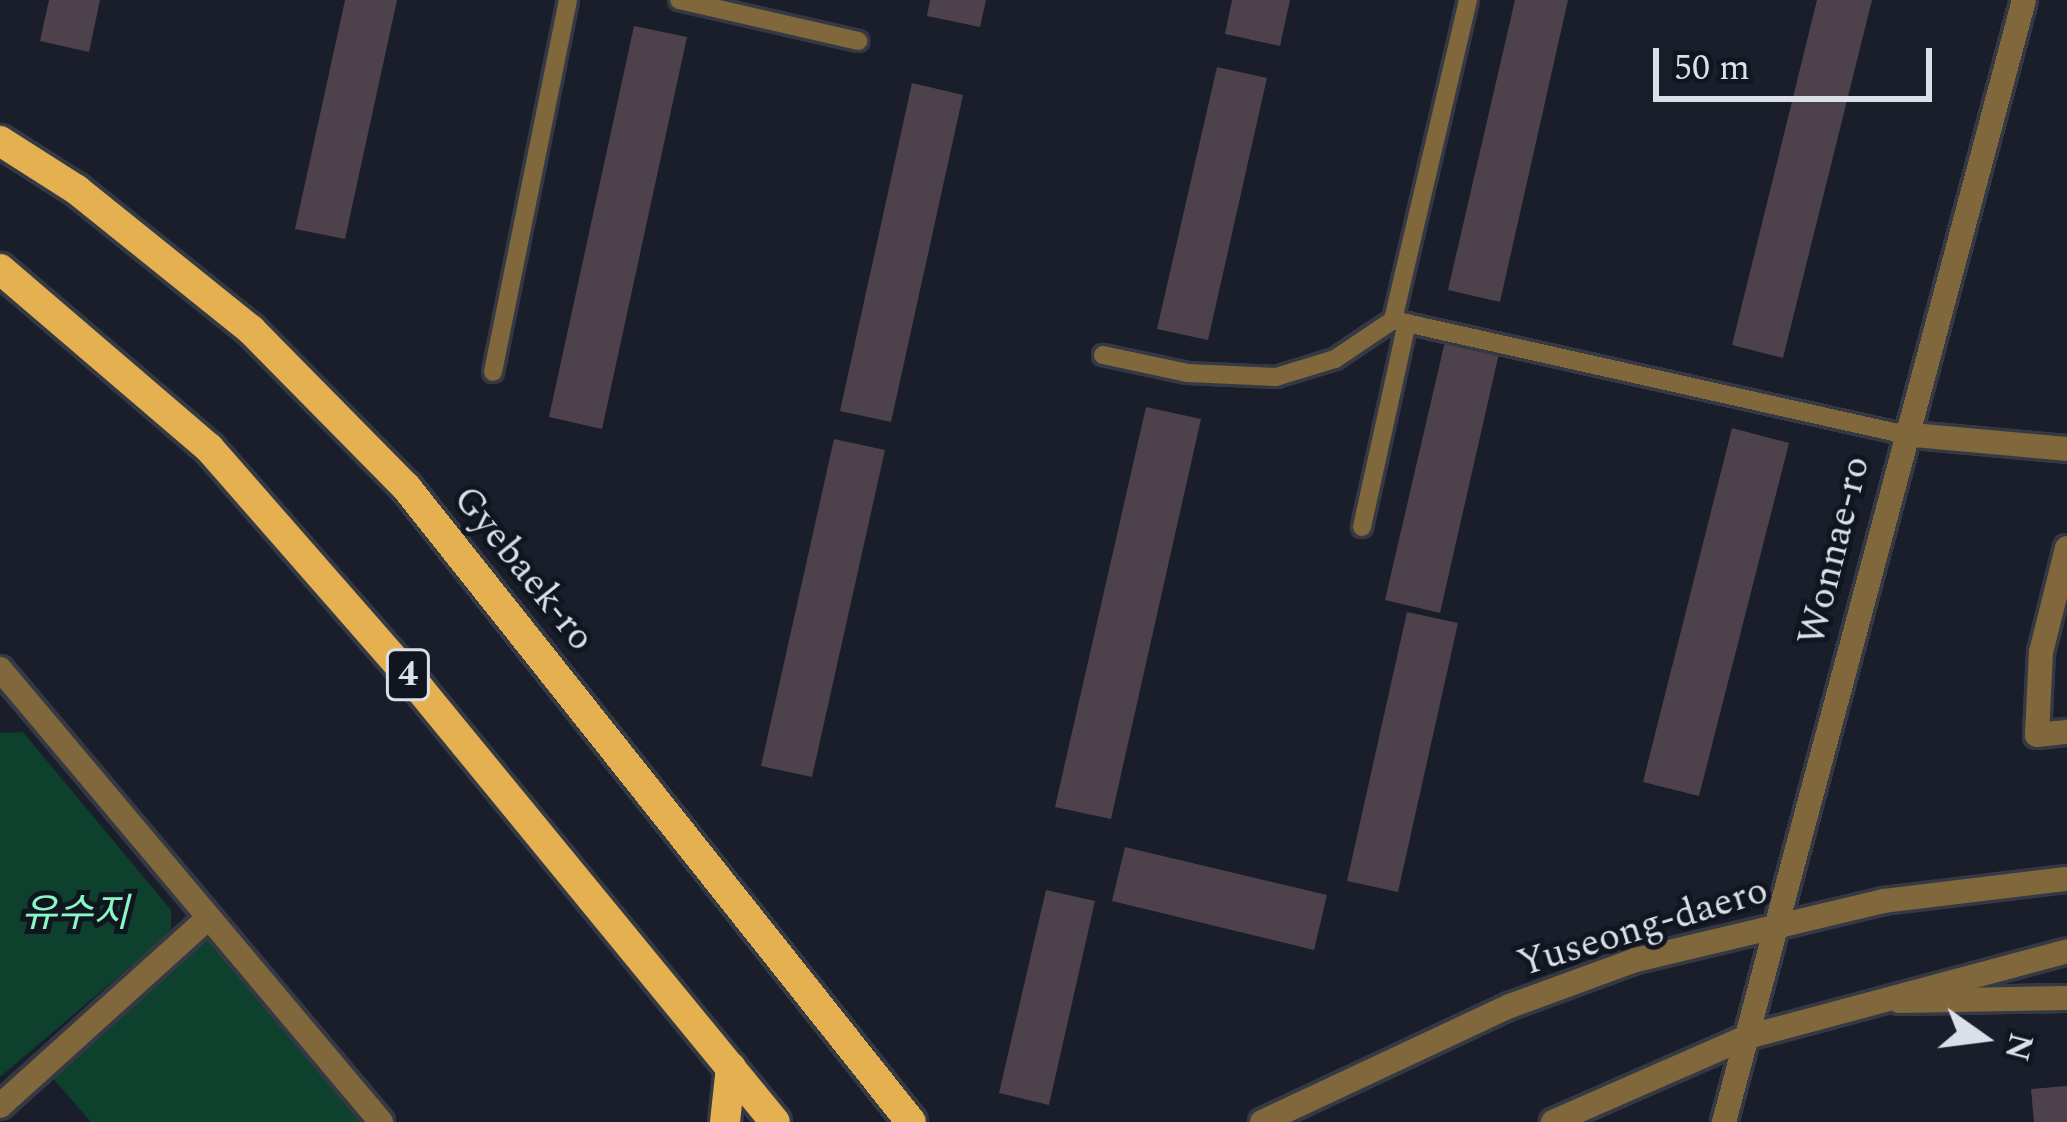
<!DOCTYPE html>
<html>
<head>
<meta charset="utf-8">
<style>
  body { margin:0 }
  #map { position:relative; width:2067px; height:1122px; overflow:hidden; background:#1a1e2a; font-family:Spectral,"Noto Sans KR",serif }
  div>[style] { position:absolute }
  .green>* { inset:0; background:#0d412e }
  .building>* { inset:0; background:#4d414b }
  .roads { filter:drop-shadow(3px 0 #353944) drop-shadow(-3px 0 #353944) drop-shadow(0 3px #353944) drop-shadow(0 -3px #353944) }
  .service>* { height:18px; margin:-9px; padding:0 9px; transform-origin:9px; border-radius:9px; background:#80673c }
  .minor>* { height:24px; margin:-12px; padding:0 12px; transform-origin:12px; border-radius:12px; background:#80673c }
  .tertiary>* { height:24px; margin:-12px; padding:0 12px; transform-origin:12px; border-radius:12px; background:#80673c }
  .primary>* { height:30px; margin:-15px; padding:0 15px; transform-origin:15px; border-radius:15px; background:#e4b050 }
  span { translate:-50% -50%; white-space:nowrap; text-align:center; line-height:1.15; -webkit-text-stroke:10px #111520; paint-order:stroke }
  .shield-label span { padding:3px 9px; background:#111520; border:3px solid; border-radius:9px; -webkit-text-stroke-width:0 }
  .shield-label { font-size:36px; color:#dbdfe7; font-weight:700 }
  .street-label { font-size:39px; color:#dbdfe7 }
  .park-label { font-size:39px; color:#8af5c5; font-style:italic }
  .north { position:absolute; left:1923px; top:978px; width:120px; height:120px; -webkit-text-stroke:9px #111520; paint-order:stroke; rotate:104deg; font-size:33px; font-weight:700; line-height:48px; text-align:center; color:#dbdfe7 }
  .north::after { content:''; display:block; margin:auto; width:42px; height:54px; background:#dbdfe7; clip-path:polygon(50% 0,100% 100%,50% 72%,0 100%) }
  .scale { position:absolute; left:1653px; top:48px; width:279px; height:54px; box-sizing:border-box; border:6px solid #dbdfe7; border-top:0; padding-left:15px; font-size:36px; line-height:42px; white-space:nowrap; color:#dbdfe7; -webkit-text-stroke:9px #111520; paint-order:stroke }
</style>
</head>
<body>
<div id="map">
  <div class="green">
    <div style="clip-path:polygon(23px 732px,171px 910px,171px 932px,0 1077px,0 733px)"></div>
    <div style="clip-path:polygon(202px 938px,213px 941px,367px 1122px,91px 1122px,51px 1076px)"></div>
  </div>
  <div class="building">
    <div style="clip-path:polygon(49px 0,100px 0,89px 52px,40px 41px)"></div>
    <div style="clip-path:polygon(345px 0,397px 0,345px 239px,295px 229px)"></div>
    <div style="clip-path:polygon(930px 0,986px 0,980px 27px,927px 16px)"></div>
    <div style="clip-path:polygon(1232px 0,1290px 0,1280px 46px,1225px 34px)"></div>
    <div style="clip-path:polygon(1515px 0,1568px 0,1500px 302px,1448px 290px)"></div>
    <div style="clip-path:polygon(1817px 0,1872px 0,1783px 358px,1732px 345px)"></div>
    <div style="clip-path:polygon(634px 26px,687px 37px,602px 429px,549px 417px)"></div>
    <div style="clip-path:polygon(1217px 67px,1267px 78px,1208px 340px,1157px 329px)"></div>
    <div style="clip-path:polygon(912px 83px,963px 95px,891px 422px,840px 411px)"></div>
    <div style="clip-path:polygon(1446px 337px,1500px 349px,1440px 613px,1385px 600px)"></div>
    <div style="clip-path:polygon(1146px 407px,1201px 419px,1111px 819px,1055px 807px)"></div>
    <div style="clip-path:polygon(1732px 428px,1789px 443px,1699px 796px,1643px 782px)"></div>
    <div style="clip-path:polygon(834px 439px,885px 450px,812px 777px,761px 766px)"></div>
    <div style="clip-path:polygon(1407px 612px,1458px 623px,1398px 892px,1347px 881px)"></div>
    <div style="clip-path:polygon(1125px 847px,1327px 895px,1314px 950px,1112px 901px)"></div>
    <div style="clip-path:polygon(1046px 890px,1095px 901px,1049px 1105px,999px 1093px)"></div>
    <div style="clip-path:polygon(2067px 1086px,2067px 1122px,2034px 1122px,2031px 1089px)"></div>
  </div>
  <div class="roads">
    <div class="service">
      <div style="left:679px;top:0;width:184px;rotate:12.9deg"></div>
      <div style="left:1393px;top:320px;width:522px;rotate:12.62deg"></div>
      <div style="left:1103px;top:355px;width:87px;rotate:12deg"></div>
      <div style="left:1188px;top:373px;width:88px;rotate:2.6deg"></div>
      <div style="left:1276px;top:377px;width:62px;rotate:-17deg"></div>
      <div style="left:1335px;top:359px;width:70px;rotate:-33.9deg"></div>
      <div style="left:1393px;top:320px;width:329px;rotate:-76.8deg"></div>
      <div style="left:493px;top:372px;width:379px;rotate:-78.6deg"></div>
      <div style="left:1362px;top:527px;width:209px;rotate:-77.6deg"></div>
    </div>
    <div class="minor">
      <div style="left:1902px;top:434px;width:166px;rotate:5.2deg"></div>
      <div style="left:2067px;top:548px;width:107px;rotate:104deg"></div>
      <div style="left:2041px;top:652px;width:83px;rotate:92.8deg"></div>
      <div style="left:2037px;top:735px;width:30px;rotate:-6deg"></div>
      <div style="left:0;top:669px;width:592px;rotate:49.93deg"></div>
      <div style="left:1899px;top:1001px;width:168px;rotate:-1deg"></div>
      <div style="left:0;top:1106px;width:280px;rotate:-42.1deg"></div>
      <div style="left:1724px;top:1122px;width:1161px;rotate:-75.03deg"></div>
    </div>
    <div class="tertiary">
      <div style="left:1262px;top:1122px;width:274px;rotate:-25.1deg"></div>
      <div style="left:1510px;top:1006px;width:134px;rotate:-20.1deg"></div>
      <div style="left:1636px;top:960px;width:255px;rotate:-13.4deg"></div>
      <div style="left:1884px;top:901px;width:184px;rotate:-6.9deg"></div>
      <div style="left:1553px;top:1122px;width:212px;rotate:-23.7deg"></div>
      <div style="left:1747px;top:1037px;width:331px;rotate:-15deg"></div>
    </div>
    <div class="primary">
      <div style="left:0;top:141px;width:91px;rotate:32.5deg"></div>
      <div style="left:77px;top:190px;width:223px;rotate:38.8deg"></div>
      <div style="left:251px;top:330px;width:221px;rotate:45.4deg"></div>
      <div style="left:406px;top:487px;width:811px;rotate:51.51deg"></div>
      <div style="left:0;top:269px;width:275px;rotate:40.6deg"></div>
      <div style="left:209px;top:448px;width:319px;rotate:48.8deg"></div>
      <div style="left:419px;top:688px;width:561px;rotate:50.64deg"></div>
      <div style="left:725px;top:1122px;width:55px;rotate:-83.8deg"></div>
    </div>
  </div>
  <div class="shield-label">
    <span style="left:408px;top:675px">4</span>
  </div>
  <div class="street-label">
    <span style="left:1835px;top:551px;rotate:-76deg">Wonnae-ro</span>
    <span style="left:523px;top:569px;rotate:51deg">Gyebaek-ro</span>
    <span style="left:1643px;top:928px;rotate:-17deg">Yuseong-daero</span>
  </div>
  <div class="park-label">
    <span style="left:75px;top:915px">유수지</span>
  </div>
  <div class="north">N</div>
  <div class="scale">50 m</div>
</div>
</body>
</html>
